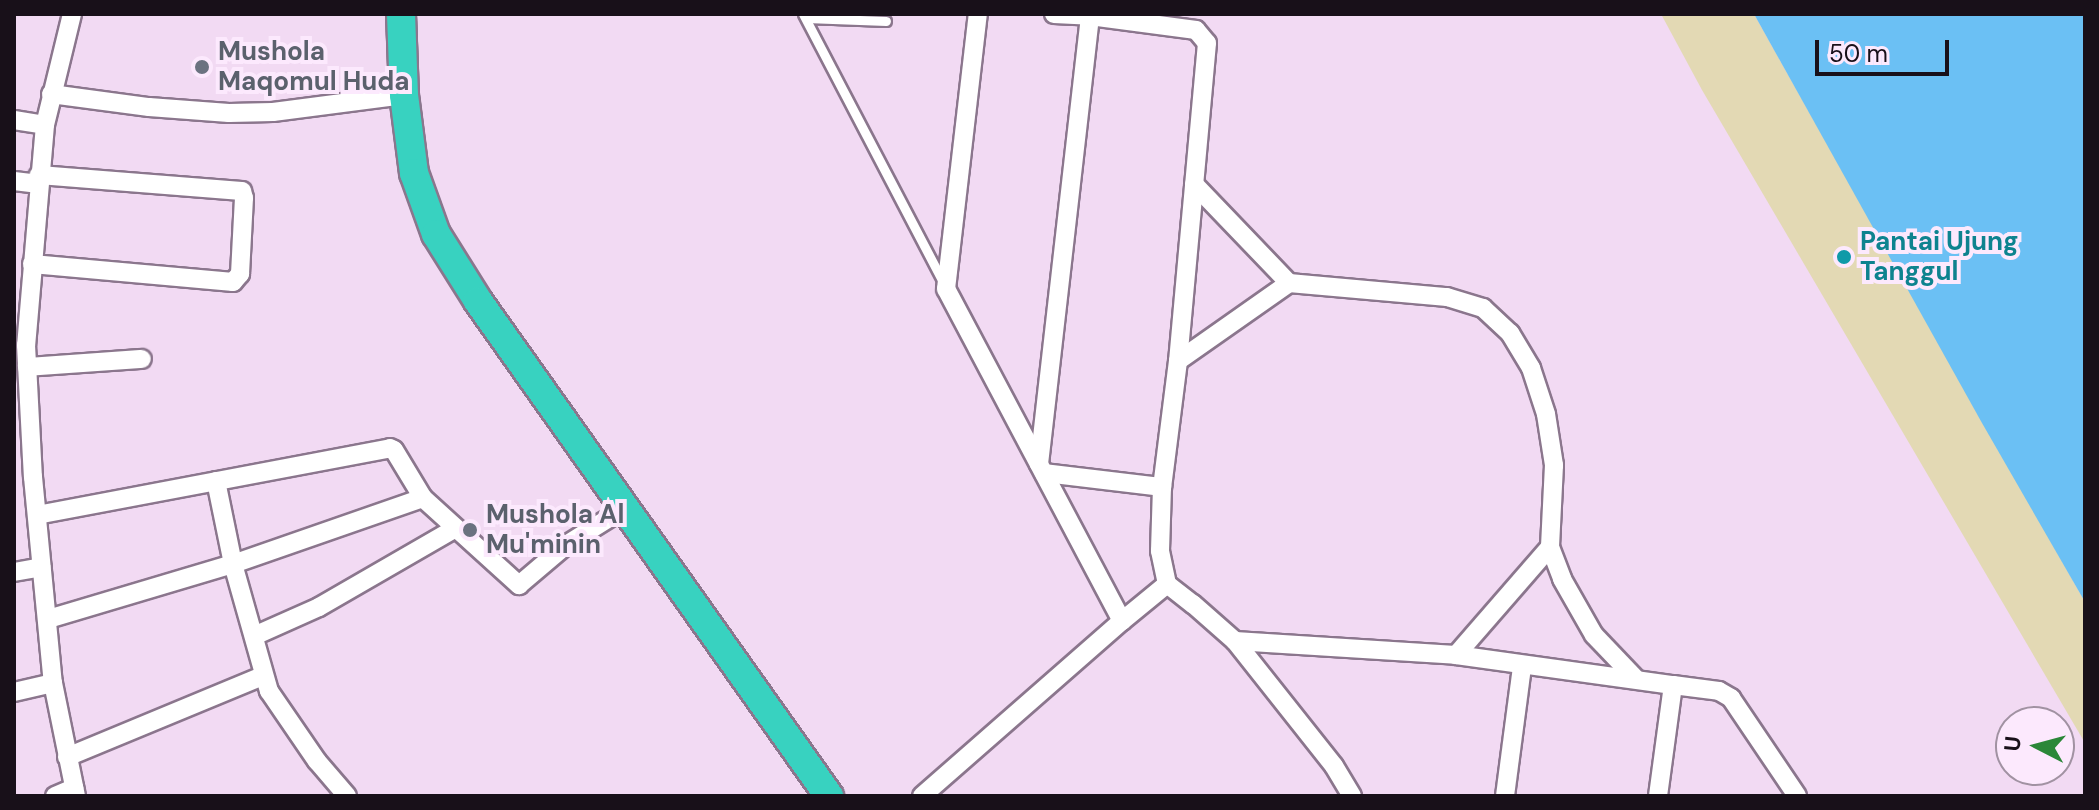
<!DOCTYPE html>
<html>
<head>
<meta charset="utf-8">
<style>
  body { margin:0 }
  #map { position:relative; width:2099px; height:810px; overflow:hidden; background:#f2daf3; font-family:"DM Sans",sans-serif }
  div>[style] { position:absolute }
  .sand>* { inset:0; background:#e3d9b4 }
  .water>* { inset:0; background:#6bc0f4 }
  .roads { filter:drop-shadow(2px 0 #8b768d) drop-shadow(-2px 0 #8b768d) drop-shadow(0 2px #8b768d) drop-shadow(0 -2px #8b768d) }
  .service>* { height:9px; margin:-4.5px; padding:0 4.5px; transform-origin:4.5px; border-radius:4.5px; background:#fff }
  .minor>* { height:18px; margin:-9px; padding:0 9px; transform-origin:9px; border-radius:9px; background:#fff }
  .trunk>* { height:28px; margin:-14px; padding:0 14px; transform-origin:14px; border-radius:14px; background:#38d2c0 }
  .dots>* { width:22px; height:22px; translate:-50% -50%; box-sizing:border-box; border:4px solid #fce9fd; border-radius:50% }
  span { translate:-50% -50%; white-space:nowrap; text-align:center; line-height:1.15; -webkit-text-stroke:8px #fce9fd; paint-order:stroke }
  .worship-label { font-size:26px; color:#5b616d; font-weight:700 }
  .left { translate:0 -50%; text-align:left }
  .culture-label { font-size:26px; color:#0d838f; font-weight:700 }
  .frame { position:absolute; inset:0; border:16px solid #181019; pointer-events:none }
  .north { position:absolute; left:1995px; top:706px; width:80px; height:80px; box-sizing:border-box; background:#fce9fd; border:2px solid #a192a2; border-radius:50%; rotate:276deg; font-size:22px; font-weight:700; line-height:32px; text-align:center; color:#181019 }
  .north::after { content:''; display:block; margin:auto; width:28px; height:36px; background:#2b8738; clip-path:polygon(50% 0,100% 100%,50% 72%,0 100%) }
  .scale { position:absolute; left:1815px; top:40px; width:134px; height:36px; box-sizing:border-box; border:4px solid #181019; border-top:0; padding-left:10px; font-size:24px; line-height:28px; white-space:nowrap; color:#181019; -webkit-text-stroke:6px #fce9fd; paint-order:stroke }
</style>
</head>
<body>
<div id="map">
  <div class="sand">
    <div style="clip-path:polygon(1661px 14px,1754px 14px,2085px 602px,2085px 743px,1702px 90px)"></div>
  </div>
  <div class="water">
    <div style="clip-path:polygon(1754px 14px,2085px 14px,2085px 602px,1982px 423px)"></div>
  </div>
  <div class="roads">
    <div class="service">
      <div style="left:803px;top:14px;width:305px;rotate:62.4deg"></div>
      <div style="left:806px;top:18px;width:80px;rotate:2.1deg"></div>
    </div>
    <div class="minor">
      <div style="left:72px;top:14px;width:114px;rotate:103.7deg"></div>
      <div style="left:45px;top:125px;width:221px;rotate:94.9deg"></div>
      <div style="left:26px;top:345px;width:132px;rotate:87deg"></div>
      <div style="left:33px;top:477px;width:207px;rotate:84.5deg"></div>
      <div style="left:53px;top:683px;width:115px;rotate:78.5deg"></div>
      <div style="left:1054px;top:14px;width:36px;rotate:3deg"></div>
      <div style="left:51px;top:94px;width:99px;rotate:7.6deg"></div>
      <div style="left:149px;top:107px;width:80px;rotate:4.3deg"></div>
      <div style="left:229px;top:113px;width:44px;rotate:-1.3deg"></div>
      <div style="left:273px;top:112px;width:132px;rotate:-7.4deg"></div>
      <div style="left:14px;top:120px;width:31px;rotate:9deg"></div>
      <div style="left:14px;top:181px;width:23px;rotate:7deg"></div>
      <div style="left:1194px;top:184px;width:137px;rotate:46.2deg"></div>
      <div style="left:32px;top:264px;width:202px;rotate:5.1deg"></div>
      <div style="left:233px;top:282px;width:11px;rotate:-49deg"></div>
      <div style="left:240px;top:274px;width:76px;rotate:-87deg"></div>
      <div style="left:244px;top:198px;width:7px;rotate:-106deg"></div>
      <div style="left:242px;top:191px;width:204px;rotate:-175.5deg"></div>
      <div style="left:1178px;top:361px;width:136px;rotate:-35.1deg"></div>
      <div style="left:1289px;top:283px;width:159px;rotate:5.1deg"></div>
      <div style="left:1447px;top:297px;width:38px;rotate:17deg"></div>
      <div style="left:1483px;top:308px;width:37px;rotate:43deg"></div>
      <div style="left:1510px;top:333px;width:41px;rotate:59deg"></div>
      <div style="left:1531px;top:368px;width:48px;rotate:71.9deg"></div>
      <div style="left:1546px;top:414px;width:52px;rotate:81.1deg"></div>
      <div style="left:1554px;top:465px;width:82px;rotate:92.8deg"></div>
      <div style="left:1550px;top:547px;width:34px;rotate:69deg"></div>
      <div style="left:1562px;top:579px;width:64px;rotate:60.3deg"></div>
      <div style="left:1594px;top:635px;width:61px;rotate:46.3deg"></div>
      <div style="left:27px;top:367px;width:115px;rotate:-4deg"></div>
      <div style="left:1039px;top:464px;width:451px;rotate:-83.5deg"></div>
      <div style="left:1090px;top:16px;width:107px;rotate:7.5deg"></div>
      <div style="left:1196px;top:30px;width:17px;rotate:50deg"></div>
      <div style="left:1207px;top:43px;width:319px;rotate:95.2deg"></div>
      <div style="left:1178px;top:361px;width:127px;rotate:97.2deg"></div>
      <div style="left:1162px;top:487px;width:64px;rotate:91.8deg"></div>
      <div style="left:1160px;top:551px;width:34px;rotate:78deg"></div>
      <div style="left:1044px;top:473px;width:119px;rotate:6.8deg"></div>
      <div style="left:216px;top:481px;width:85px;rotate:78.4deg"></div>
      <div style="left:233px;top:564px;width:132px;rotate:74.2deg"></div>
      <div style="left:269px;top:691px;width:85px;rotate:55.6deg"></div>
      <div style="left:317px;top:761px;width:46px;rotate:49.4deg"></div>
      <div style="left:37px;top:515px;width:359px;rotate:-10.7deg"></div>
      <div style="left:390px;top:448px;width:4px;rotate:27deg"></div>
      <div style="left:394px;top:450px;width:56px;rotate:58.9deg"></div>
      <div style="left:14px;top:572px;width:28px;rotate:-10deg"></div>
      <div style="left:48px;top:619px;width:193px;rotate:-16.6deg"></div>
      <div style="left:233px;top:564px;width:201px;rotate:-19.2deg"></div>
      <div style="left:423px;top:498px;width:130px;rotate:42.2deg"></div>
      <div style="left:519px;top:585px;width:62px;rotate:-40.4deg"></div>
      <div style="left:566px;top:545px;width:70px;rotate:-32.1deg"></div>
      <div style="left:1122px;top:621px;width:58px;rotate:-39.4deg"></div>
      <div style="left:1167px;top:584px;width:33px;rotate:38deg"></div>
      <div style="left:1193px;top:604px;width:56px;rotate:41.4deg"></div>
      <div style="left:1235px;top:641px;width:159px;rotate:51.6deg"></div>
      <div style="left:1334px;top:766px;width:35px;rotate:59deg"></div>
      <div style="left:254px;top:636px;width:71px;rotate:-24deg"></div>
      <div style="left:319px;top:607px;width:156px;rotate:-30deg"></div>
      <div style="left:1235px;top:641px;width:221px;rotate:3.6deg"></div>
      <div style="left:1456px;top:655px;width:219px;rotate:7.9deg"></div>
      <div style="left:1673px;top:685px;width:112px;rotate:97.7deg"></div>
      <div style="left:1456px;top:655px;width:143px;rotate:-49deg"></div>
      <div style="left:1673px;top:685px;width:46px;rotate:7.4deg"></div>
      <div style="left:1719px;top:691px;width:14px;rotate:30deg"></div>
      <div style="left:1731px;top:698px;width:118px;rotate:56deg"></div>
      <div style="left:14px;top:692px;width:40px;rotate:-13deg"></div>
      <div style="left:67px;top:757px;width:212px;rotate:-22.5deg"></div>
      <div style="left:55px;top:796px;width:21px;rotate:-23deg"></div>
      <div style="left:922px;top:796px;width:266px;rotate:-41.2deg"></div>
      <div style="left:1122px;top:621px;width:376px;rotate:-117.9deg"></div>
      <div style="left:946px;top:289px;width:277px;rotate:-83.4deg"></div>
      <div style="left:1505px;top:796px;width:131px;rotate:-82.5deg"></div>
    </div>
    <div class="trunk">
      <div style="left:401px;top:14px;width:81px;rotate:87.9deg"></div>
      <div style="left:404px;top:95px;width:79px;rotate:82.7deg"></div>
      <div style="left:414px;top:173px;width:65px;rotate:70.2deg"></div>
      <div style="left:436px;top:234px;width:79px;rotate:57.9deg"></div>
      <div style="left:478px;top:301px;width:607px;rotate:54.66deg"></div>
    </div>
  </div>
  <div class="dots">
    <div style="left:202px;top:67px;background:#6b7280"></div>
    <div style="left:1844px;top:257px;background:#0f9aa8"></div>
    <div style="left:470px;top:530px;background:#6b7280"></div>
  </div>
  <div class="worship-label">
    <span class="left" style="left:218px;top:67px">Mushola<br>Maqomul Huda</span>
    <span class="left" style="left:486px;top:530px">Mushola Al<br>Mu'minin</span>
  </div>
  <div class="culture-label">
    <span class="left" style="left:1860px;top:257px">Pantai Ujung<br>Tanggul</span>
  </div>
  <div class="frame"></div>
  <div class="north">U</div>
  <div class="scale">50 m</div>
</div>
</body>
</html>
